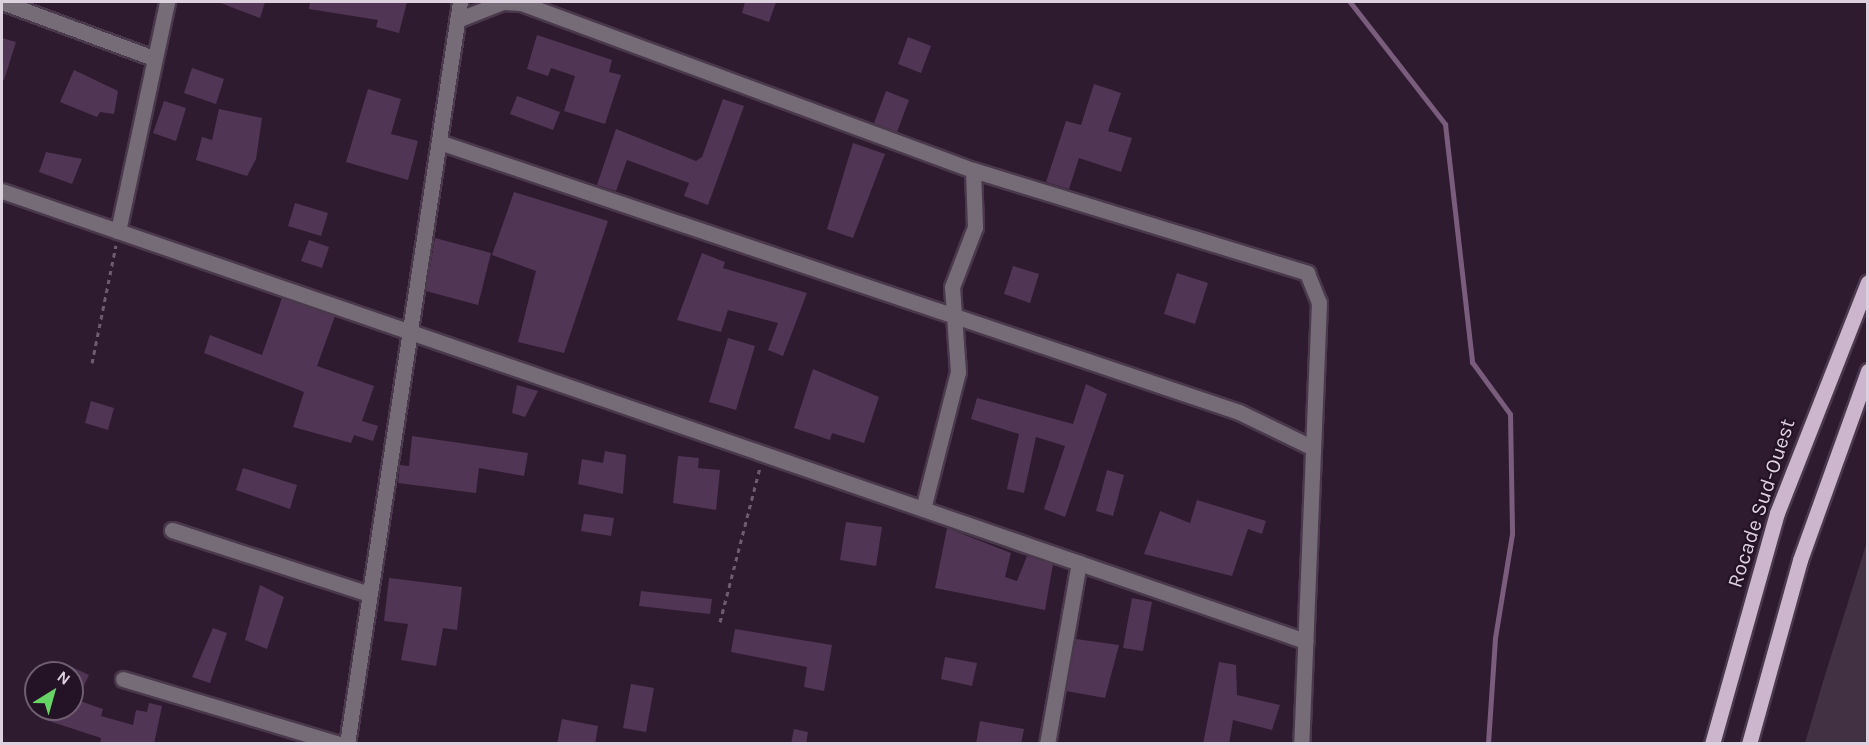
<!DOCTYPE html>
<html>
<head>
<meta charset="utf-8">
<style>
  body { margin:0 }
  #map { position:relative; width:1869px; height:745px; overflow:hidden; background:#2e1b30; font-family:Karla,sans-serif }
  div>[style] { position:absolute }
  .green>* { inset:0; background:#413143 }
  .stream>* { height:5px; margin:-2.5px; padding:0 2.5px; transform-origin:2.5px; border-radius:2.5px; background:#7a5c7d }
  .building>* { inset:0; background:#513554 }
  .path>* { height:3px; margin-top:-1.5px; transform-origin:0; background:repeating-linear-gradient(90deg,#6d5c6f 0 4.5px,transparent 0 9px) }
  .roads { filter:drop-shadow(2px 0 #4a384c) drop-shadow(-2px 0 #4a384c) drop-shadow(0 2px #4a384c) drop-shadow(0 -2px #4a384c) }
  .minor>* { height:15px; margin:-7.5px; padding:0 7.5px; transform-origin:7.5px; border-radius:7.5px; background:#766c77 }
  .major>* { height:15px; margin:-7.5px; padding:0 7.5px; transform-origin:7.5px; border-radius:7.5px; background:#cbb6cd }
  span { translate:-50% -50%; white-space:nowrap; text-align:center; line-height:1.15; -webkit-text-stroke:4.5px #241226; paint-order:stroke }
  .street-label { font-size:21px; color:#ded1df }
  .frame { position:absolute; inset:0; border:3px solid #ded1df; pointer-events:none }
  .north { position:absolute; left:24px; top:661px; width:60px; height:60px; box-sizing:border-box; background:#241226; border:2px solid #6e5e70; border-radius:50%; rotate:37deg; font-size:16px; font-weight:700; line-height:24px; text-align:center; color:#ded1df }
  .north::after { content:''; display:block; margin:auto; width:21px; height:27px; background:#67d466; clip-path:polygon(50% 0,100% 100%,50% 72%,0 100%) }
</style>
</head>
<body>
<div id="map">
  <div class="green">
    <div style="clip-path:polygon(1867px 542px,1867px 743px,1805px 743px,1825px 675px)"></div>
  </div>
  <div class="stream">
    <div style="left:1350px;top:2px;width:155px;rotate:52.1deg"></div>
    <div style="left:1445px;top:124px;width:240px;rotate:83.5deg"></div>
    <div style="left:1472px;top:362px;width:64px;rotate:53.8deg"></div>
    <div style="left:1510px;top:414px;width:120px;rotate:89deg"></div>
    <div style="left:1512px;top:534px;width:105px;rotate:99.3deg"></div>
    <div style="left:1495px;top:638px;width:106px;rotate:93.8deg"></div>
  </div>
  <div class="building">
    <div style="clip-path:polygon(218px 2px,265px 2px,260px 18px)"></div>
    <div style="clip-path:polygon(310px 2px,407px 2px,399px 33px,376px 27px,378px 20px,309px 9px)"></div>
    <div style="clip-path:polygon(745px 2px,776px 2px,769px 22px,742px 13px)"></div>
    <div style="clip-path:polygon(537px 35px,612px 60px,609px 72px,621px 75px,605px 124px,564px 111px,575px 76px,551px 68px,548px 76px,527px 69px)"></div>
    <div style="clip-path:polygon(908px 37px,931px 46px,921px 73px,898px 64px)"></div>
    <div style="clip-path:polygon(2px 38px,16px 42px,4px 80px,2px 80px)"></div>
    <div style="clip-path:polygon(192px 68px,224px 79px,216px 104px,184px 93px)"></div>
    <div style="clip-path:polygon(74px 70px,118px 91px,114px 114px,100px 112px,97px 117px,60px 102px)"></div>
    <div style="clip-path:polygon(1094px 84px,1121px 93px,1108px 131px,1132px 138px,1121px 172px,1079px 158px,1069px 189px,1046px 182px,1066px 121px,1081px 125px)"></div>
    <div style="clip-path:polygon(368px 89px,401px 99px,391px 134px,418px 141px,408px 180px,346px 162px)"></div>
    <div style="clip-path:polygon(886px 91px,909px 100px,897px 132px,874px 123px)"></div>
    <div style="clip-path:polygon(517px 96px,560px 112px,553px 130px,510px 114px)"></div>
    <div style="clip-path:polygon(723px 99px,744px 106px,708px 205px,684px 196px,689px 183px,627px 160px,616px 191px,597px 185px,616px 129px,696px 161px,702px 157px)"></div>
    <div style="clip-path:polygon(164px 101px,186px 108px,176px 141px,153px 133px)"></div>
    <div style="clip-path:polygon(219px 109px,262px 118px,256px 159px,247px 176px,196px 160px,202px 137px,212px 140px)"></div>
    <div style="clip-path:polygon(853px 143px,885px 154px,853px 238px,827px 229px)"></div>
    <div style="clip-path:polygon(46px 152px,82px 159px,72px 184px,39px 172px)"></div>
    <div style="clip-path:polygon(514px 192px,608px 221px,564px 353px,518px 342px,536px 271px,492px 255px)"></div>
    <div style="clip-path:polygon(295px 203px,328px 213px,321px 236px,288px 226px)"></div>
    <div style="clip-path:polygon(435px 238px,491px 253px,478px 305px,426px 291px)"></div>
    <div style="clip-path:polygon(309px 240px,329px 247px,322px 268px,301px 261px)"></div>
    <div style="clip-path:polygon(702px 253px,725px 262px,723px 268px,807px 293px,783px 356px,768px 350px,778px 323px,728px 310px,721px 332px,677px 320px)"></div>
    <div style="clip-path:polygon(1013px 266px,1039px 274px,1030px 303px,1004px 294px)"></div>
    <div style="clip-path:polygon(1177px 273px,1208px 283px,1195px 324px,1164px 314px)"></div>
    <div style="clip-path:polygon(282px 298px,335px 316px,317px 366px,374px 386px,362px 421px,378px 426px,373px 441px,354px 435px,351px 443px,293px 427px,304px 392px,204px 353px,210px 335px,262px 355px)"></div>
    <div style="clip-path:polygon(728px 338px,755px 346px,736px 410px,709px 402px)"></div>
    <div style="clip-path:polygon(813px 369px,879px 397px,864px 443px,832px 433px,830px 440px,794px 428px)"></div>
    <div style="clip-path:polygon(1086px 384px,1107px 394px,1065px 517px,1044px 509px,1065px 446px,1036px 437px,1024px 493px,1007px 489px,1019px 434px,971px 419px,977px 398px,1073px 424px)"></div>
    <div style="clip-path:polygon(517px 385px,538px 391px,525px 417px,512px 413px)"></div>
    <div style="clip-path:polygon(91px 401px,114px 408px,108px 430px,85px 423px)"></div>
    <div style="clip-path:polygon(412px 436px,528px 453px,524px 476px,479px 468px,476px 493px,398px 483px,400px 465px,409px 466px)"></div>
    <div style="clip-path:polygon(605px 451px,626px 455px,623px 494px,578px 484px,582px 459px,603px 463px)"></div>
    <div style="clip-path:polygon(678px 456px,699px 458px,698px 468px,720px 470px,716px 510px,673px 503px)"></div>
    <div style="clip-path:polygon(243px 468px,297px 485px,290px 509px,236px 490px)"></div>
    <div style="clip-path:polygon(1107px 470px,1124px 475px,1113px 516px,1096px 511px)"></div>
    <div style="clip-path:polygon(1197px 500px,1266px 521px,1262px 534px,1248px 529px,1232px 576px,1144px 554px,1160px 511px,1190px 523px)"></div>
    <div style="clip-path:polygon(584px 514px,614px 518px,611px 536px,581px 531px)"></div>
    <div style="clip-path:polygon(846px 522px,882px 527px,876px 566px,840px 560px)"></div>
    <div style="clip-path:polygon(947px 528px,1011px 553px,1005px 577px,1017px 581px,1027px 556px,1053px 564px,1045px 610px,935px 588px)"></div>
    <div style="clip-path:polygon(389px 578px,462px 587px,457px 630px,443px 628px,436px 666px,401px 660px,408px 624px,384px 621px)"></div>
    <div style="clip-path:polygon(260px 585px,284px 597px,267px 649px,245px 640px)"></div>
    <div style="clip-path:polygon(641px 591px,712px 599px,710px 614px,639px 606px)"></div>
    <div style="clip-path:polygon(1132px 598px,1152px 602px,1143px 651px,1123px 648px)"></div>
    <div style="clip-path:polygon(213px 628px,227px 633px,210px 683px,192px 677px)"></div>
    <div style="clip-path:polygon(735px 629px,832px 645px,824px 691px,804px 687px,807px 667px,731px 652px)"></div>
    <div style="clip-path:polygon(1076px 639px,1119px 645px,1105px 698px,1066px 691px)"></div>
    <div style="clip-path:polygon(945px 657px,977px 663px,972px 686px,941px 679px)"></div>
    <div style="clip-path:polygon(1219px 662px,1236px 665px,1237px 695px,1280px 705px,1272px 730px,1233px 720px,1229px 744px,1203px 744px)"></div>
    <div style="clip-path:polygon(72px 667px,89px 675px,77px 700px,103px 709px,101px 716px,133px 725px,136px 710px,147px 712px,149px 703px,162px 706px,154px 744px,100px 744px,101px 738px,46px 720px,50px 709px,72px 709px)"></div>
    <div style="clip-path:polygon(631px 684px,654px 688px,646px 732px,623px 728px)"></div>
    <div style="clip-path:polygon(562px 719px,598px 726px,595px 744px,557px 744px)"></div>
    <div style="clip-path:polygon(980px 721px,1024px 729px,1021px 744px,976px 744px)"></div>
    <div style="clip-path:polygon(794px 729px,808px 732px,806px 744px,791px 744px)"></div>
  </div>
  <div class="path">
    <div style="left:92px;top:363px;width:120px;rotate:-78.5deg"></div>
    <div style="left:720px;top:622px;width:160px;rotate:-75.5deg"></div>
  </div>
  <div class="roads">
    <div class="minor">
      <div style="left:2px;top:2px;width:161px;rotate:20.3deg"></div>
      <div style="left:457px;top:20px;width:49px;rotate:-21.4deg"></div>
      <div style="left:503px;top:2px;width:18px;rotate:3deg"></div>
      <div style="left:521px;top:3px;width:482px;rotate:20.3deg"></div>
      <div style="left:973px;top:170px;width:350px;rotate:17.1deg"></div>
      <div style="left:1307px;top:273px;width:31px;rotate:68deg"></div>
      <div style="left:1319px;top:302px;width:442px;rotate:92.3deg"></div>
      <div style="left:439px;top:142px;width:844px;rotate:18.65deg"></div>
      <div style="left:1239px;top:412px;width:82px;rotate:25.9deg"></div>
      <div style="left:2px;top:191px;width:1379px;rotate:19.05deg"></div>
      <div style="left:118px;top:231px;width:234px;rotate:-77.9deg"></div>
      <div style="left:923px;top:509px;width:141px;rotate:-75.7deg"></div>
      <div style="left:958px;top:372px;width:85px;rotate:-94deg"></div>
      <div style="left:952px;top:287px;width:64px;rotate:-69deg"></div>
      <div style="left:975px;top:227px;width:57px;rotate:-92deg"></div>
      <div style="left:172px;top:530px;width:207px;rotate:18deg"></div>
      <div style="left:123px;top:679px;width:226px;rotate:16.7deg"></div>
      <div style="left:347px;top:744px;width:751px;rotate:-81.34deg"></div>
      <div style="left:1047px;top:744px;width:184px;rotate:-80deg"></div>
    </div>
    <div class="major">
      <div style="left:1712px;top:744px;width:240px;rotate:-74.3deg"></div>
      <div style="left:1777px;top:513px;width:248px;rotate:-68.5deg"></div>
      <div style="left:1749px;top:744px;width:191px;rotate:-74.5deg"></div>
      <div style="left:1800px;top:560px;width:201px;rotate:-70.2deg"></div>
    </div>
  </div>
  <div class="street-label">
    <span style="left:1761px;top:503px;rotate:-72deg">Rocade Sud-Ouest</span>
  </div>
  <div class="frame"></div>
  <div class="north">N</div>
</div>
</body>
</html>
